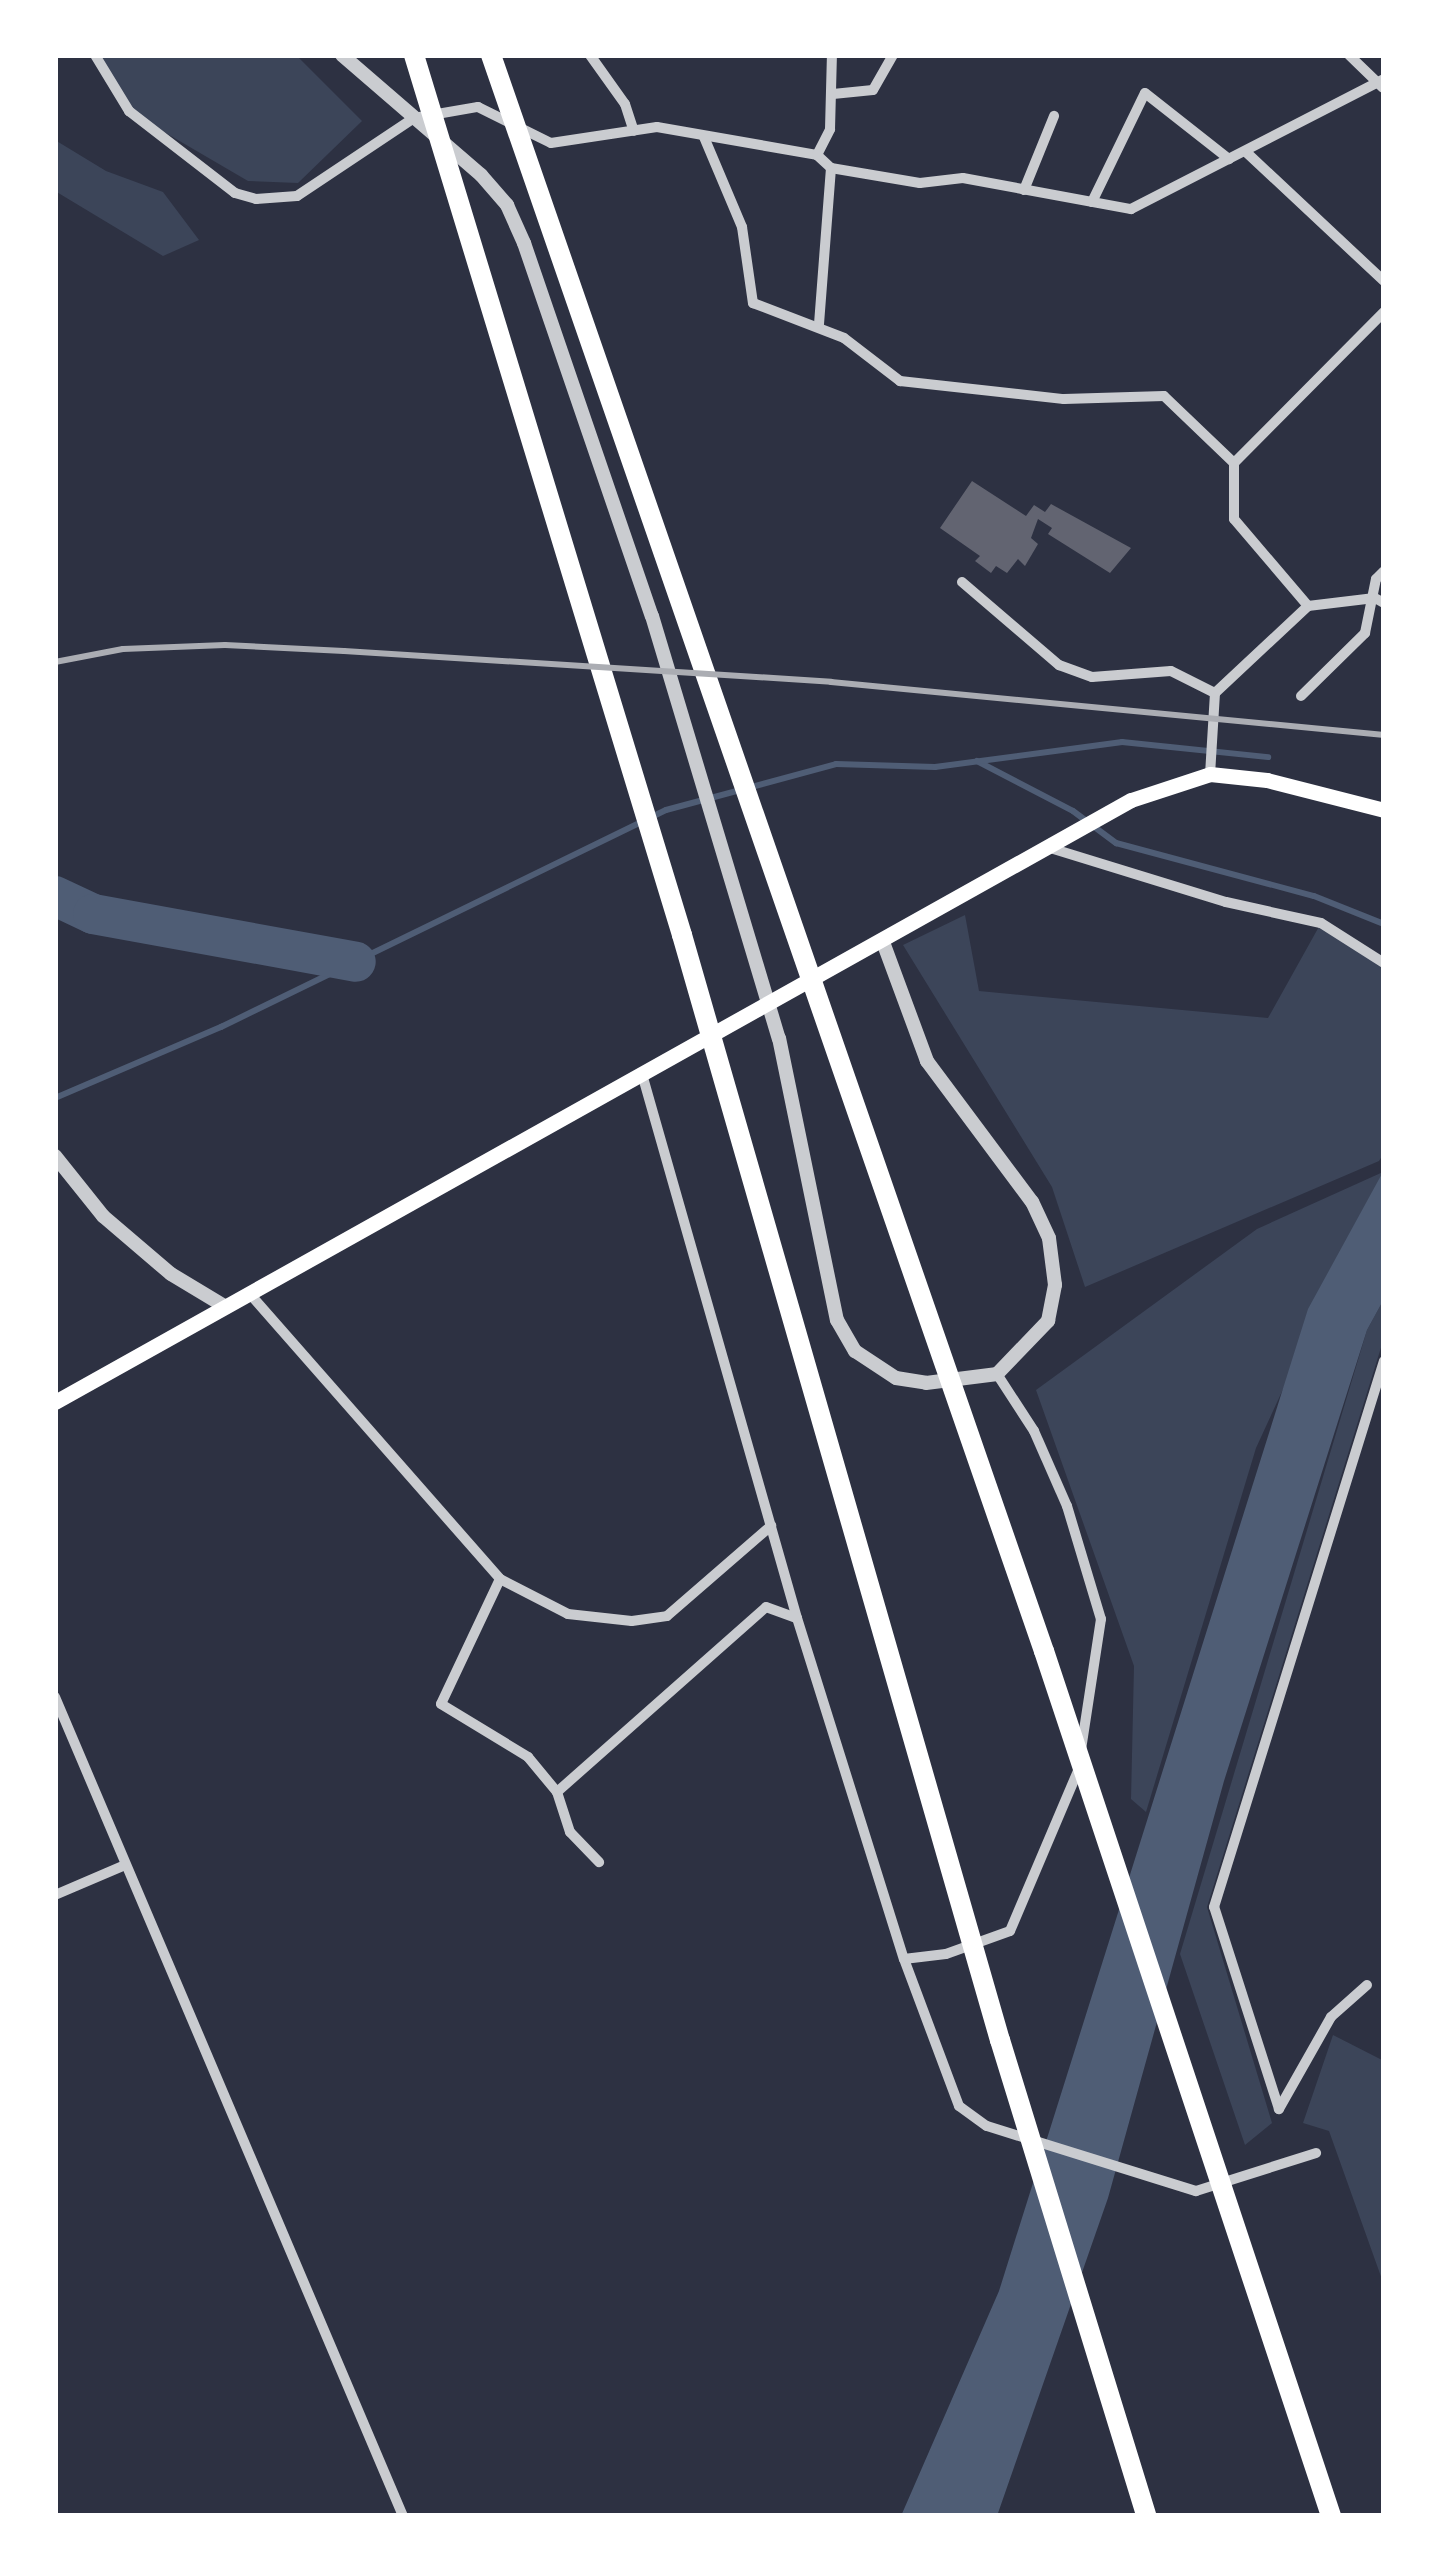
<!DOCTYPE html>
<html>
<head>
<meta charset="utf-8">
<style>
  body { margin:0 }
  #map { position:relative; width:1439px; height:2571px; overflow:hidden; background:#2d3142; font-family:"Roboto Condensed",sans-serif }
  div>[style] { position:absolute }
  .green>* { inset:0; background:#3c4559 }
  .water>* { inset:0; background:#4f5d75 }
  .stream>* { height:6px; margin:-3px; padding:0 3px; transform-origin:3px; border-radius:3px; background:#4f5d75 }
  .river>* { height:40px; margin:-20px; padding:0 20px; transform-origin:20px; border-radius:20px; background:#4f5d75 }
  .building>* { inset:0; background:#626471 }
  .minor>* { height:10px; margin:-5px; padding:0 5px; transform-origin:5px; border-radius:5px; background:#caccd0 }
  .tertiary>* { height:14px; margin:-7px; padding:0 7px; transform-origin:7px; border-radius:7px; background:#caccd0 }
  .secondary>* { height:15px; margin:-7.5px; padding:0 7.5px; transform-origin:7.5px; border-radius:7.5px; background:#fff }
  .motorway>* { height:20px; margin:-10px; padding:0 10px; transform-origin:10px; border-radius:10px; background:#fff }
  .rail>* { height:6px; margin:-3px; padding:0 3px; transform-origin:3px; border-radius:3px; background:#abadb3 }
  span { translate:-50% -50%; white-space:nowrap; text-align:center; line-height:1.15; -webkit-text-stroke:8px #fff; paint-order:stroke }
  .frame { position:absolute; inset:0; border:58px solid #fff; pointer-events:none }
</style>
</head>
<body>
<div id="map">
  <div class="green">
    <div style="clip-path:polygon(96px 55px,296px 55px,362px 121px,298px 183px,248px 181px,135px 115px)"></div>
    <div style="clip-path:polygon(55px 140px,106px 171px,163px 192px,199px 240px,163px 256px,55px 191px)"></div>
    <div style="clip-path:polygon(965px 915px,979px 991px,1268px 1018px,1321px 923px,1384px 960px,1384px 1153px,1379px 1161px,1085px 1287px,1052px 1187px,903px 945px)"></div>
    <div style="clip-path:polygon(1383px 1172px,1256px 1448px,1146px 1812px,1131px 1799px,1134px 1666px,1036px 1390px,1257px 1229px)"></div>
    <div style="clip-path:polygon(1384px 1299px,1384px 1338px,1207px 1907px,1272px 2123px,1245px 2145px,1180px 1954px,1367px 1330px)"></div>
    <div style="clip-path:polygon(1333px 2035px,1384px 2061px,1384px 2285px,1329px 2131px,1303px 2123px)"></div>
  </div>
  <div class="water">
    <div style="clip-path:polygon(1384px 1170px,1384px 1299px,1367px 1330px,1224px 1781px,1108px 2198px,997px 2516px,901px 2516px,999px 2291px,1308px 1309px)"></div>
  </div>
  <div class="stream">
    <div style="left:977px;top:761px;width:108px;rotate:27.5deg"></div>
    <div style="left:1073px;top:811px;width:54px;rotate:36.7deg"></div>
    <div style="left:1116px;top:843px;width:205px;rotate:15deg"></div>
    <div style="left:1314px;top:896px;width:75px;rotate:21.8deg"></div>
    <div style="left:55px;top:1098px;width:181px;rotate:-23.2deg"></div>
    <div style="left:221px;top:1027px;width:495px;rotate:-26deg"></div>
    <div style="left:666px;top:810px;width:176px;rotate:-15.1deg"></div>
    <div style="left:836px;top:764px;width:99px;rotate:1.7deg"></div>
    <div style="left:935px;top:767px;width:189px;rotate:-7.6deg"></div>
    <div style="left:1122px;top:742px;width:147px;rotate:5.9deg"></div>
  </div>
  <div class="river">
    <div style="left:55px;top:896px;width:42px;rotate:25.3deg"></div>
    <div style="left:93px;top:914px;width:267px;rotate:10.3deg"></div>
  </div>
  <div class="building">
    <div style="clip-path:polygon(972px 481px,1026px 516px,1034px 505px,1045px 512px,1051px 504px,1131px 548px,1110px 573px,1048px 534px,1052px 528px,1038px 519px,1031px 538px,1038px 544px,1025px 566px,1018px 559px,1007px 573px,996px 566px,991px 573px,975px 561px,980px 556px,940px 528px)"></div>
  </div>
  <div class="minor">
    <div style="left:95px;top:55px;width:66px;rotate:58.7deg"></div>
    <div style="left:129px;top:111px;width:134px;rotate:37.7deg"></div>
    <div style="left:235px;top:193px;width:22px;rotate:16deg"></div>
    <div style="left:256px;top:199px;width:41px;rotate:-4.2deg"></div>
    <div style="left:297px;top:196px;width:141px;rotate:-33.7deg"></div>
    <div style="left:414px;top:118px;width:65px;rotate:-9.8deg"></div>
    <div style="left:478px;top:107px;width:81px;rotate:26.3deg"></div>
    <div style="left:551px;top:143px;width:107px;rotate:-8.6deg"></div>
    <div style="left:657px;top:127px;width:162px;rotate:9.9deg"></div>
    <div style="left:817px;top:155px;width:19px;rotate:43deg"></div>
    <div style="left:831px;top:168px;width:157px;rotate:94.4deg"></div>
    <div style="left:590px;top:55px;width:60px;rotate:54.5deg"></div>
    <div style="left:625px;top:104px;width:28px;rotate:72deg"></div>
    <div style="left:1349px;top:55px;width:47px;rotate:44.1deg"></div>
    <div style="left:833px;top:94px;width:40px;rotate:-5.7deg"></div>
    <div style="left:873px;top:90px;width:40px;rotate:-60.3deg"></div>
    <div style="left:704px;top:137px;width:98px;rotate:67.1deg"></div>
    <div style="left:742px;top:227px;width:77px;rotate:81.8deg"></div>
    <div style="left:753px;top:303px;width:97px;rotate:21deg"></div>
    <div style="left:844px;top:338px;width:71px;rotate:37.5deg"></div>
    <div style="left:900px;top:381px;width:165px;rotate:6.3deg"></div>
    <div style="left:1064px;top:399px;width:100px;rotate:-1.7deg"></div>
    <div style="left:1164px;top:396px;width:97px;rotate:43.7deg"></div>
    <div style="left:1234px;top:463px;width:56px;rotate:90deg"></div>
    <div style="left:1234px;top:519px;width:114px;rotate:49.6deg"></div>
    <div style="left:1308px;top:606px;width:67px;rotate:-6.8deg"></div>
    <div style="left:1375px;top:598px;width:10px;rotate:29deg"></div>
    <div style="left:1246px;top:152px;width:189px;rotate:43.1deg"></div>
    <div style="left:817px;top:155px;width:29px;rotate:-63deg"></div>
    <div style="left:830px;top:129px;width:74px;rotate:-88.5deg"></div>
    <div style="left:831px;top:168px;width:90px;rotate:9.6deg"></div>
    <div style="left:920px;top:183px;width:43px;rotate:-6.6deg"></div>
    <div style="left:963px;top:178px;width:171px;rotate:10.5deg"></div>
    <div style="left:1131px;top:209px;width:284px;rotate:-27.2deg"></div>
    <div style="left:1024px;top:190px;width:80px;rotate:-67.9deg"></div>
    <div style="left:1092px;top:202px;width:121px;rotate:-64.1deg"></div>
    <div style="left:1145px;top:93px;width:107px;rotate:38.2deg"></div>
    <div style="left:1234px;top:463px;width:213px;rotate:-45.2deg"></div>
    <div style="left:962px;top:582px;width:128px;rotate:40.6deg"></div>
    <div style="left:1059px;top:665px;width:35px;rotate:20deg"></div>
    <div style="left:1092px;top:677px;width:79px;rotate:-4.3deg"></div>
    <div style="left:1171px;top:671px;width:49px;rotate:26.6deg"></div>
    <div style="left:1215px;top:693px;width:81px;rotate:93.5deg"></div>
    <div style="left:1215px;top:693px;width:127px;rotate:-43.1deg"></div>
    <div style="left:1301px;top:696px;width:90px;rotate:-44.5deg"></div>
    <div style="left:1365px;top:633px;width:55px;rotate:-78.5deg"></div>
    <div style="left:1376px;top:579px;width:11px;rotate:-45deg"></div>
    <div style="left:1047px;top:847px;width:187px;rotate:17.1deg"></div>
    <div style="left:1226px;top:902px;width:97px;rotate:12.5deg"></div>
    <div style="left:1321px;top:923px;width:75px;rotate:32.4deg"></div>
    <div style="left:642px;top:1074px;width:566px;rotate:74.1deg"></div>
    <div style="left:797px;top:1618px;width:357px;rotate:72.6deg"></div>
    <div style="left:904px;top:1959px;width:157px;rotate:69.5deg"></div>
    <div style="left:959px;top:2106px;width:34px;rotate:36deg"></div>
    <div style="left:987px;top:2126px;width:219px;rotate:17.3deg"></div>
    <div style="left:1196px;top:2191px;width:126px;rotate:-17.6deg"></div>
    <div style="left:249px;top:1293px;width:381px;rotate:48.7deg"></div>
    <div style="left:500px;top:1579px;width:138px;rotate:115.3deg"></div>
    <div style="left:441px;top:1704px;width:102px;rotate:31.3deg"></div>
    <div style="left:528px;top:1757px;width:45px;rotate:50.4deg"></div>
    <div style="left:557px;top:1792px;width:42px;rotate:72deg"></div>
    <div style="left:570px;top:1832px;width:42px;rotate:46deg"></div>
    <div style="left:997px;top:1374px;width:68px;rotate:57deg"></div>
    <div style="left:1034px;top:1431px;width:82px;rotate:66.3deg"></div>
    <div style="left:1067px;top:1506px;width:118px;rotate:73.3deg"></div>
    <div style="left:1101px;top:1619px;width:132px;rotate:98.7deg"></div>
    <div style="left:500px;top:1579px;width:76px;rotate:27.2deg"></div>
    <div style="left:568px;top:1614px;width:64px;rotate:6.2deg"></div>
    <div style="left:632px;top:1621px;width:35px;rotate:-8deg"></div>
    <div style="left:667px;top:1616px;width:138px;rotate:-40.9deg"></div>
    <div style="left:55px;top:1697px;width:890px;rotate:66.98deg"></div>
    <div style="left:557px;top:1792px;width:279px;rotate:-41.5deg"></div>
    <div style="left:766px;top:1607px;width:33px;rotate:20deg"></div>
    <div style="left:55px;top:1895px;width:76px;rotate:-23.2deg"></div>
    <div style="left:904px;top:1959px;width:42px;rotate:-6.8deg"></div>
    <div style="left:946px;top:1954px;width:68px;rotate:-19.8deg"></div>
    <div style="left:1010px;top:1931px;width:174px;rotate:-67deg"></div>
    <div style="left:1367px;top:1985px;width:48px;rotate:138.4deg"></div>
    <div style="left:1331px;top:2017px;width:106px;rotate:119.5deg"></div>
    <div style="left:1279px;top:2109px;width:212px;rotate:-107.8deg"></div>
    <div style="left:1214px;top:1907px;width:572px;rotate:-72.71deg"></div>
  </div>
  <div class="tertiary">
    <div style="left:342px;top:55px;width:184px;rotate:40.8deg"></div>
    <div style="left:481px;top:175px;width:40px;rotate:49deg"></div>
    <div style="left:507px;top:205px;width:42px;rotate:65.9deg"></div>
    <div style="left:524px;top:243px;width:394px;rotate:71.1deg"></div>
    <div style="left:652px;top:616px;width:441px;rotate:73.3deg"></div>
    <div style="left:779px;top:1038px;width:288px;rotate:78.4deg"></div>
    <div style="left:837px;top:1320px;width:36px;rotate:60deg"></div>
    <div style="left:855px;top:1351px;width:49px;rotate:33.4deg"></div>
    <div style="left:896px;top:1378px;width:30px;rotate:9deg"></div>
    <div style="left:926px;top:1383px;width:72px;rotate:-7.2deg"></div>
    <div style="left:997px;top:1374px;width:74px;rotate:-46.1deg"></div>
    <div style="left:1048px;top:1321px;width:37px;rotate:-79deg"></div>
    <div style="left:1055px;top:1285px;width:47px;rotate:-97.3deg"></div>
    <div style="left:1049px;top:1238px;width:40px;rotate:-115deg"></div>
    <div style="left:1032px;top:1202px;width:176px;rotate:-126.7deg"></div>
    <div style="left:927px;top:1061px;width:127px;rotate:-110.3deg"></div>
    <div style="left:55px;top:1156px;width:77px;rotate:51.3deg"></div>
    <div style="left:103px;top:1216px;width:89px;rotate:40.5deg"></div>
    <div style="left:171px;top:1274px;width:64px;rotate:31deg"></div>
  </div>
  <div class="secondary">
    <div style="left:55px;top:1402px;width:1233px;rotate:-29.23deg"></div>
    <div style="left:1131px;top:800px;width:83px;rotate:-18.2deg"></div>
    <div style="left:1210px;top:774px;width:57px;rotate:6deg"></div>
    <div style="left:1267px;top:780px;width:121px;rotate:14.4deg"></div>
  </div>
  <div class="motorway">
    <div style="left:414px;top:55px;width:920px;rotate:73.06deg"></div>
    <div style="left:682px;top:935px;width:1150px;rotate:73.95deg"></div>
    <div style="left:1000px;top:2040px;width:498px;rotate:72.9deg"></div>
    <div style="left:491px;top:55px;width:1689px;rotate:70.89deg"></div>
    <div style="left:1044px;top:1651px;width:911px;rotate:71.64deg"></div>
  </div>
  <div class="rail">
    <div style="left:55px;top:662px;width:69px;rotate:-10.8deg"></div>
    <div style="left:123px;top:649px;width:102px;rotate:-2.2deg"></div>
    <div style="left:225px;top:645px;width:119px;rotate:2.9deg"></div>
    <div style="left:344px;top:651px;width:488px;rotate:3.6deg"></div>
    <div style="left:831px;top:682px;width:556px;rotate:5.47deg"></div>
  </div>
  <div class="frame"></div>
</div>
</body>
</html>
